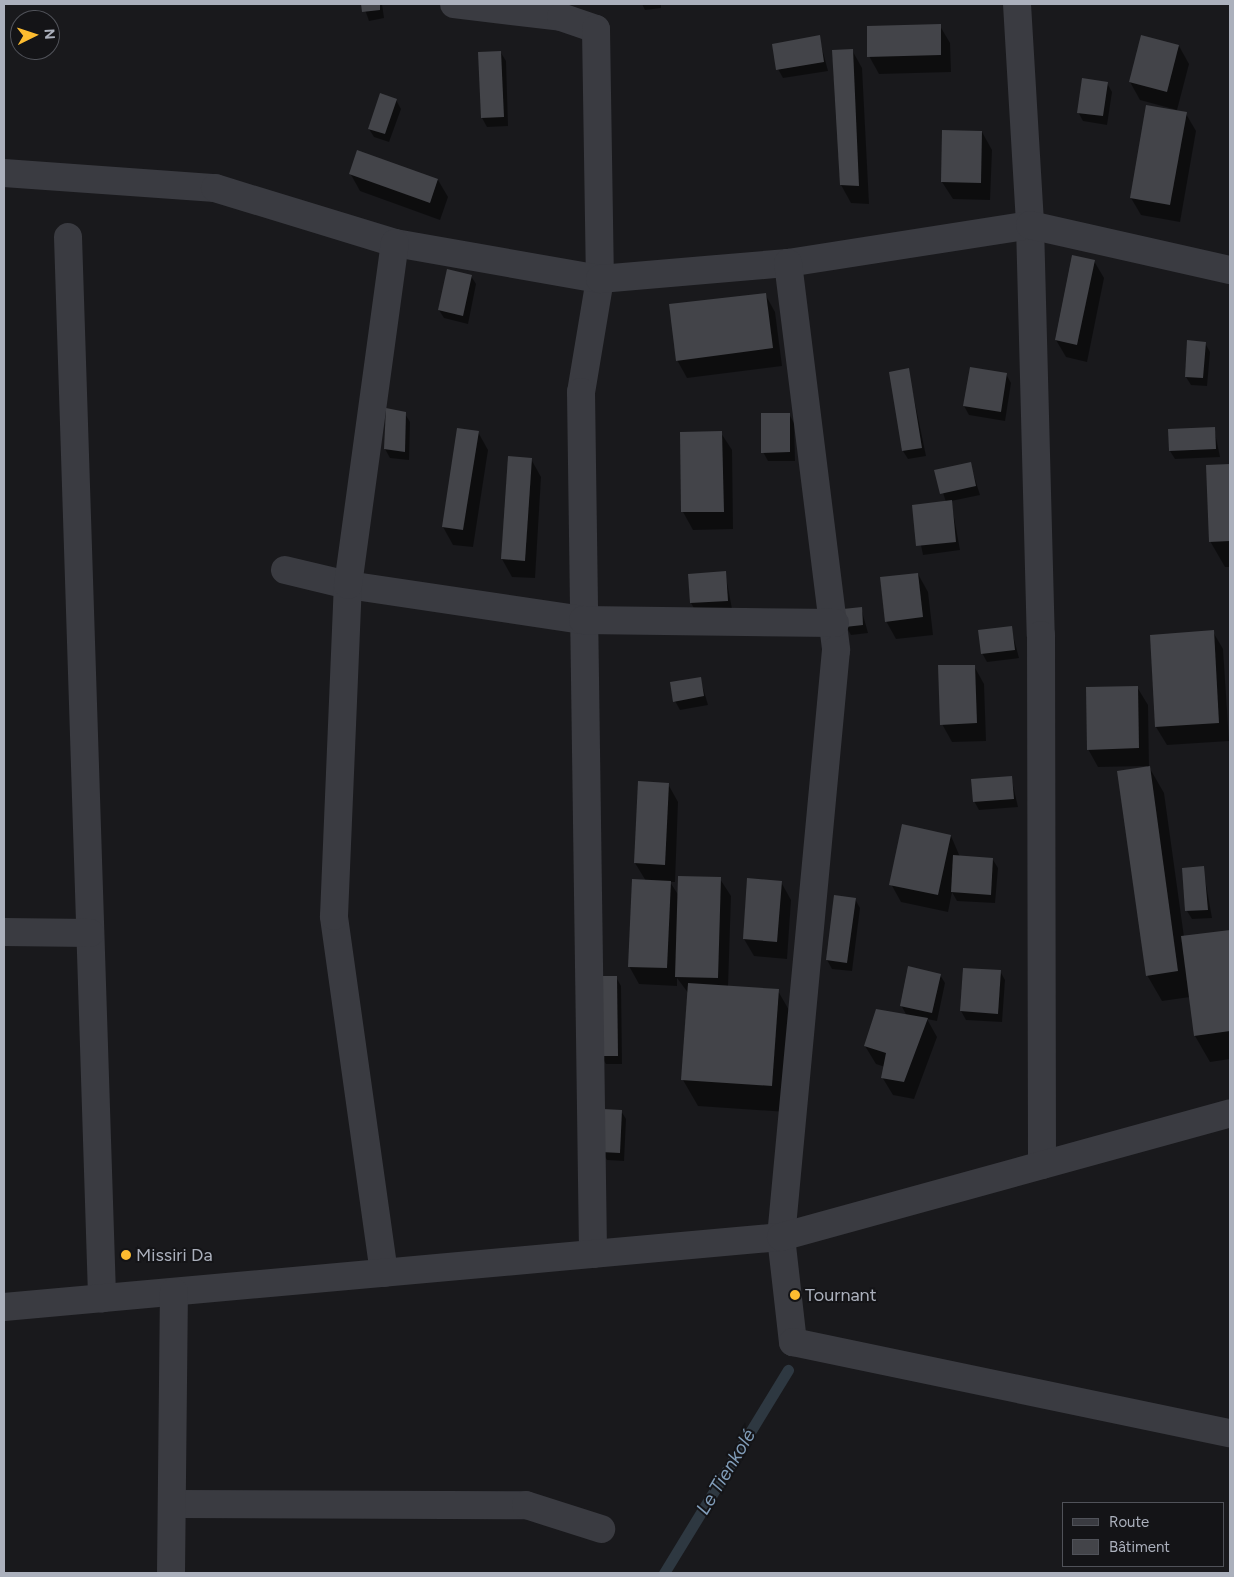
<!DOCTYPE html>
<html>
<head>
<meta charset="utf-8">
<style>
  body { margin:0 }
  #map { position:relative; width:1234px; height:1577px; overflow:hidden; background:#19191c; font-family:Figtree,sans-serif }
  div>[style] { position:absolute }
  .shadow>* { inset:0; background:#0007 }
  .stream>* { height:11px; margin:-5.5px; padding:0 5.5px; transform-origin:5.5px; border-radius:5.5px; background:#2e3841 }
  .building>* { inset:0; background:#434449 }
  .minor>* { height:28px; margin:-14px; padding:0 14px; transform-origin:14px; border-radius:14px; background:#3a3b41 }
  .dots>* { width:14px; height:14px; translate:-50% -50%; box-sizing:border-box; border:2px solid #141417; border-radius:50% }
  span { translate:-50% -50%; white-space:nowrap; text-align:center; line-height:1.15; -webkit-text-stroke:4px #141417; paint-order:stroke }
  .poi-label { font-size:18px; color:#abb0bc }
  .left { translate:0 -50%; text-align:left }
  .water-label { font-size:19px; color:#819db9; font-style:italic }
  .frame { position:absolute; inset:0; border:5px solid #abb0bc; pointer-events:none }
  .legend { position:absolute; left:1062px; top:1502px; width:162px; height:65px; box-sizing:border-box; background:#141417; border:1px solid #505259; margin:0; padding:6px 9px; list-style:none; font-size:15px; color:#abb0bc }
  .legend li { display:flex; align-items:center; gap:10px; height:25px }
  .legend b { width:25px; border:1px solid #505259 }
  .north { position:absolute; left:10px; top:10px; width:50px; height:50px; box-sizing:border-box; background:#141417; border:1px solid #505259; border-radius:50%; rotate:86deg; font-size:14px; font-weight:700; line-height:20px; text-align:center; color:#abb0bc }
  .north::after { content:''; display:block; margin:auto; width:18px; height:22px; background:#fdbc30; clip-path:polygon(50% 0,100% 100%,50% 72%,0 100%) }
</style>
</head>
<body>
<div id="map">
  <div class="shadow">
    <div style="clip-path:polygon(363px 4px,382px 4px,384px 18px,369px 21px)"></div>
    <div style="clip-path:polygon(642px 4px,661px 4px,661px 8px,645px 10px)"></div>
    <div style="clip-path:polygon(940px 26px,950px 43px,951px 72px,879px 74px,869px 56px)"></div>
    <div style="clip-path:polygon(819px 37px,828px 71px,783px 78px,778px 69px)"></div>
    <div style="clip-path:polygon(1179px 46px,1189px 64px,1177px 110px,1140px 100px,1130px 82px)"></div>
    <div style="clip-path:polygon(852px 50px,862px 68px,869px 204px,851px 203px,841px 185px)"></div>
    <div style="clip-path:polygon(501px 53px,506px 61px,508px 126px,487px 127px,482px 118px)"></div>
    <div style="clip-path:polygon(1107px 83px,1112px 92px,1107px 125px,1083px 121px,1078px 112px)"></div>
    <div style="clip-path:polygon(396px 100px,401px 109px,389px 142px,374px 137px,369px 129px)"></div>
    <div style="clip-path:polygon(1186px 114px,1196px 131px,1180px 222px,1141px 215px,1131px 198px)"></div>
    <div style="clip-path:polygon(982px 132px,992px 150px,990px 200px,953px 199px,942px 182px)"></div>
    <div style="clip-path:polygon(350px 173px,438px 180px,448px 197px,440px 220px,360px 191px)"></div>
    <div style="clip-path:polygon(1094px 261px,1104px 278px,1087px 362px,1066px 357px,1056px 340px)"></div>
    <div style="clip-path:polygon(471px 276px,476px 284px,468px 324px,444px 318px,439px 310px)"></div>
    <div style="clip-path:polygon(765px 294px,775px 312px,782px 366px,687px 378px,677px 360px)"></div>
    <div style="clip-path:polygon(1205px 343px,1210px 352px,1207px 386px,1191px 385px,1186px 377px)"></div>
    <div style="clip-path:polygon(908px 370px,926px 456px,908px 459px,903px 451px)"></div>
    <div style="clip-path:polygon(1006px 374px,1011px 383px,1005px 421px,969px 415px,964px 406px)"></div>
    <div style="clip-path:polygon(405px 414px,410px 422px,409px 460px,390px 458px,385px 449px)"></div>
    <div style="clip-path:polygon(789px 414px,794px 423px,795px 461px,768px 461px,763px 452px)"></div>
    <div style="clip-path:polygon(1214px 428px,1220px 457px,1175px 459px,1170px 451px)"></div>
    <div style="clip-path:polygon(478px 432px,488px 450px,473px 547px,453px 545px,443px 527px)"></div>
    <div style="clip-path:polygon(721px 433px,732px 450px,733px 529px,693px 530px,683px 512px,682px 434px)"></div>
    <div style="clip-path:polygon(531px 459px,541px 477px,535px 578px,512px 577px,502px 559px)"></div>
    <div style="clip-path:polygon(970px 463px,980px 495px,951px 501px,960px 550px,923px 555px,913px 506px,946px 502px,936px 471px)"></div>
    <div style="clip-path:polygon(1230px 465px,1230px 567px,1225px 567px,1210px 541px,1208px 466px)"></div>
    <div style="clip-path:polygon(725px 572px,732px 609px,696px 612px,691px 603px)"></div>
    <div style="clip-path:polygon(918px 574px,928px 592px,933px 635px,896px 639px,886px 621px)"></div>
    <div style="clip-path:polygon(861px 608px,868px 633px,851px 635px,846px 626px)"></div>
    <div style="clip-path:polygon(1011px 628px,1019px 658px,987px 662px,982px 653px)"></div>
    <div style="clip-path:polygon(1213px 632px,1223px 649px,1229px 741px,1167px 745px,1156px 727px)"></div>
    <div style="clip-path:polygon(974px 666px,984px 684px,986px 741px,952px 742px,942px 724px)"></div>
    <div style="clip-path:polygon(700px 678px,708px 705px,680px 710px,675px 701px)"></div>
    <div style="clip-path:polygon(1137px 687px,1148px 705px,1149px 767px,1164px 793px,1184px 937px,1230px 931px,1230px 1059px,1210px 1062px,1195px 1036px,1190px 997px,1162px 1001px,1147px 975px,1147px 766px,1098px 767px,1088px 749px)"></div>
    <div style="clip-path:polygon(1011px 777px,1018px 807px,979px 810px,974px 801px)"></div>
    <div style="clip-path:polygon(668px 784px,678px 802px,675px 882px,670px 882px,679px 896px,720px 879px,731px 896px,728px 987px,778px 991px,793px 1017px,787px 1112px,698px 1106px,683px 1080px,689px 994px,677px 978px,677px 986px,639px 984px,629px 966px,646px 881px,635px 863px)"></div>
    <div style="clip-path:polygon(951px 836px,960px 857px,993px 860px,998px 868px,995px 903px,957px 901px,952px 892px,948px 912px,901px 902px,891px 884px)"></div>
    <div style="clip-path:polygon(1203px 868px,1212px 918px,1192px 919px,1187px 911px)"></div>
    <div style="clip-path:polygon(781px 882px,791px 900px,787px 959px,754px 956px,744px 939px)"></div>
    <div style="clip-path:polygon(855px 899px,860px 908px,852px 971px,832px 969px,827px 960px)"></div>
    <div style="clip-path:polygon(964px 969px,1000px 971px,1005px 980px,1002px 1022px,966px 1020px,961px 1011px)"></div>
    <div style="clip-path:polygon(940px 975px,945px 983px,937px 1021px,927px 1019px,937px 1037px,914px 1099px,893px 1095px,882px 1077px,885px 1067px,876px 1064px,865px 1046px,907px 1016px,901px 1005px)"></div>
    <div style="clip-path:polygon(616px 977px,621px 986px,622px 1064px,606px 1064px,601px 1056px)"></div>
    <div style="clip-path:polygon(621px 1111px,626px 1119px,624px 1161px,607px 1160px,602px 1152px)"></div>
  </div>
  <div class="stream">
    <div style="left:664px;top:1573px;width:238px;rotate:-58.6deg"></div>
  </div>
  <div class="building">
    <div style="clip-path:polygon(361px 4px,380px 4px,380px 10px,362px 12px)"></div>
    <div style="clip-path:polygon(941px 24px,941px 55px,867px 57px,867px 26px)"></div>
    <div style="clip-path:polygon(820px 35px,824px 62px,776px 70px,772px 44px)"></div>
    <div style="clip-path:polygon(1141px 35px,1179px 45px,1167px 92px,1129px 82px)"></div>
    <div style="clip-path:polygon(853px 49px,859px 186px,840px 185px,832px 50px)"></div>
    <div style="clip-path:polygon(501px 51px,504px 117px,481px 118px,478px 52px)"></div>
    <div style="clip-path:polygon(1082px 78px,1108px 82px,1103px 116px,1077px 113px)"></div>
    <div style="clip-path:polygon(380px 93px,397px 99px,385px 134px,368px 129px)"></div>
    <div style="clip-path:polygon(1146px 105px,1187px 112px,1170px 205px,1130px 198px)"></div>
    <div style="clip-path:polygon(942px 130px,982px 131px,981px 183px,941px 182px)"></div>
    <div style="clip-path:polygon(357px 150px,438px 179px,430px 203px,349px 174px)"></div>
    <div style="clip-path:polygon(1072px 255px,1095px 260px,1077px 345px,1055px 340px)"></div>
    <div style="clip-path:polygon(447px 269px,472px 275px,463px 316px,438px 310px)"></div>
    <div style="clip-path:polygon(766px 293px,773px 348px,676px 361px,669px 304px)"></div>
    <div style="clip-path:polygon(1187px 340px,1206px 342px,1203px 378px,1185px 377px)"></div>
    <div style="clip-path:polygon(970px 367px,1007px 373px,1001px 412px,963px 406px)"></div>
    <div style="clip-path:polygon(909px 368px,922px 448px,902px 451px,889px 372px)"></div>
    <div style="clip-path:polygon(386px 408px,406px 412px,405px 452px,384px 449px)"></div>
    <div style="clip-path:polygon(761px 413px,790px 413px,790px 452px,761px 453px)"></div>
    <div style="clip-path:polygon(1215px 427px,1216px 449px,1169px 451px,1168px 429px)"></div>
    <div style="clip-path:polygon(457px 428px,479px 431px,463px 530px,442px 527px)"></div>
    <div style="clip-path:polygon(722px 431px,724px 512px,681px 512px,680px 432px)"></div>
    <div style="clip-path:polygon(508px 456px,532px 458px,525px 561px,501px 559px)"></div>
    <div style="clip-path:polygon(971px 462px,976px 486px,940px 494px,934px 470px)"></div>
    <div style="clip-path:polygon(1230px 464px,1230px 541px,1209px 542px,1206px 465px)"></div>
    <div style="clip-path:polygon(952px 500px,956px 542px,916px 546px,912px 505px)"></div>
    <div style="clip-path:polygon(726px 571px,728px 601px,690px 603px,688px 574px)"></div>
    <div style="clip-path:polygon(918px 573px,923px 617px,885px 622px,880px 577px)"></div>
    <div style="clip-path:polygon(862px 607px,863px 625px,845px 627px,843px 609px)"></div>
    <div style="clip-path:polygon(1012px 626px,1015px 650px,981px 654px,978px 630px)"></div>
    <div style="clip-path:polygon(1214px 630px,1219px 723px,1155px 727px,1150px 635px)"></div>
    <div style="clip-path:polygon(938px 665px,975px 665px,977px 723px,940px 725px)"></div>
    <div style="clip-path:polygon(701px 677px,704px 696px,673px 702px,670px 682px)"></div>
    <div style="clip-path:polygon(1138px 686px,1139px 748px,1087px 750px,1086px 687px)"></div>
    <div style="clip-path:polygon(1150px 766px,1178px 971px,1146px 976px,1117px 771px)"></div>
    <div style="clip-path:polygon(1012px 776px,1014px 799px,973px 802px,971px 779px)"></div>
    <div style="clip-path:polygon(638px 781px,669px 783px,665px 865px,634px 863px)"></div>
    <div style="clip-path:polygon(902px 824px,951px 835px,938px 895px,889px 885px)"></div>
    <div style="clip-path:polygon(953px 855px,993px 858px,991px 895px,951px 892px)"></div>
    <div style="clip-path:polygon(1204px 866px,1208px 910px,1185px 911px,1182px 868px)"></div>
    <div style="clip-path:polygon(678px 876px,721px 877px,718px 978px,675px 977px)"></div>
    <div style="clip-path:polygon(747px 878px,782px 881px,777px 942px,743px 939px)"></div>
    <div style="clip-path:polygon(632px 879px,671px 881px,667px 968px,628px 967px)"></div>
    <div style="clip-path:polygon(834px 895px,856px 898px,847px 963px,826px 960px)"></div>
    <div style="clip-path:polygon(1230px 930px,1230px 1031px,1194px 1036px,1181px 936px)"></div>
    <div style="clip-path:polygon(908px 966px,941px 974px,932px 1013px,900px 1006px)"></div>
    <div style="clip-path:polygon(963px 968px,1001px 970px,998px 1014px,960px 1011px)"></div>
    <div style="clip-path:polygon(600px 976px,617px 976px,618px 1056px,600px 1056px)"></div>
    <div style="clip-path:polygon(688px 983px,779px 989px,772px 1086px,681px 1080px)"></div>
    <div style="clip-path:polygon(876px 1009px,928px 1018px,904px 1082px,881px 1078px,886px 1053px,864px 1046px)"></div>
    <div style="clip-path:polygon(603px 1109px,622px 1110px,620px 1153px,601px 1152px)"></div>
  </div>
  <div class="minor">
    <div style="left:454px;top:4px;width:108px;rotate:6.9deg"></div>
    <div style="left:561px;top:17px;width:37px;rotate:19deg"></div>
    <div style="left:596px;top:29px;width:250px;rotate:89.1deg"></div>
    <div style="left:600px;top:279px;width:115px;rotate:99.5deg"></div>
    <div style="left:581px;top:392px;width:862px;rotate:89.2deg"></div>
    <div style="left:1017px;top:4px;width:221px;rotate:86.6deg"></div>
    <div style="left:1030px;top:225px;width:410px;rotate:88.5deg"></div>
    <div style="left:1041px;top:635px;width:530px;rotate:89.89deg"></div>
    <div style="left:4px;top:173px;width:212px;rotate:4.1deg"></div>
    <div style="left:215px;top:188px;width:188px;rotate:17deg"></div>
    <div style="left:395px;top:243px;width:208px;rotate:10deg"></div>
    <div style="left:600px;top:279px;width:189px;rotate:-4.9deg"></div>
    <div style="left:788px;top:263px;width:245px;rotate:-8.9deg"></div>
    <div style="left:1030px;top:225px;width:205px;rotate:12.7deg"></div>
    <div style="left:68px;top:237px;width:1062px;rotate:88.16deg"></div>
    <div style="left:788px;top:263px;width:390px;rotate:82.9deg"></div>
    <div style="left:836px;top:650px;width:590px;rotate:95.35deg"></div>
    <div style="left:781px;top:1237px;width:106px;rotate:83.5deg"></div>
    <div style="left:793px;top:1342px;width:446px;rotate:11.8deg"></div>
    <div style="left:285px;top:570px;width:65px;rotate:13.4deg"></div>
    <div style="left:348px;top:585px;width:238px;rotate:8.5deg"></div>
    <div style="left:583px;top:620px;width:252px;rotate:0.7deg"></div>
    <div style="left:4px;top:932px;width:86px;rotate:0.7deg"></div>
    <div style="left:384px;top:1273px;width:360px;rotate:-98deg"></div>
    <div style="left:334px;top:916px;width:331px;rotate:-87.6deg"></div>
    <div style="left:348px;top:585px;width:345px;rotate:-82.2deg"></div>
    <div style="left:4px;top:1307px;width:780px;rotate:-5.15deg"></div>
    <div style="left:781px;top:1237px;width:466px;rotate:-15.4deg"></div>
    <div style="left:172px;top:1504px;width:354px;rotate:0.2deg"></div>
    <div style="left:526px;top:1505px;width:79px;rotate:17.7deg"></div>
    <div style="left:171px;top:1573px;width:281px;rotate:-89.4deg"></div>
  </div>
  <div class="dots">
    <div style="left:126px;top:1255px;background:#fdbc30"></div>
    <div style="left:795px;top:1295px;background:#fdbc30"></div>
  </div>
  <div class="poi-label">
    <span class="left" style="left:136px;top:1255px">Missiri Da</span>
    <span class="left" style="left:805px;top:1295px">Tournant</span>
  </div>
  <div class="water-label">
    <span style="left:726px;top:1472px;rotate:-59deg">Le Tienkolé</span>
  </div>
  <div class="frame"></div>
  <ul class="legend">
  <li><b style="height:6px;background:#3a3b41"></b>Route</li>
  <li><b style="height:14px;background:#434449"></b>Bâtiment</li>
  </ul>
  <div class="north">N</div>
</div>
</body>
</html>
